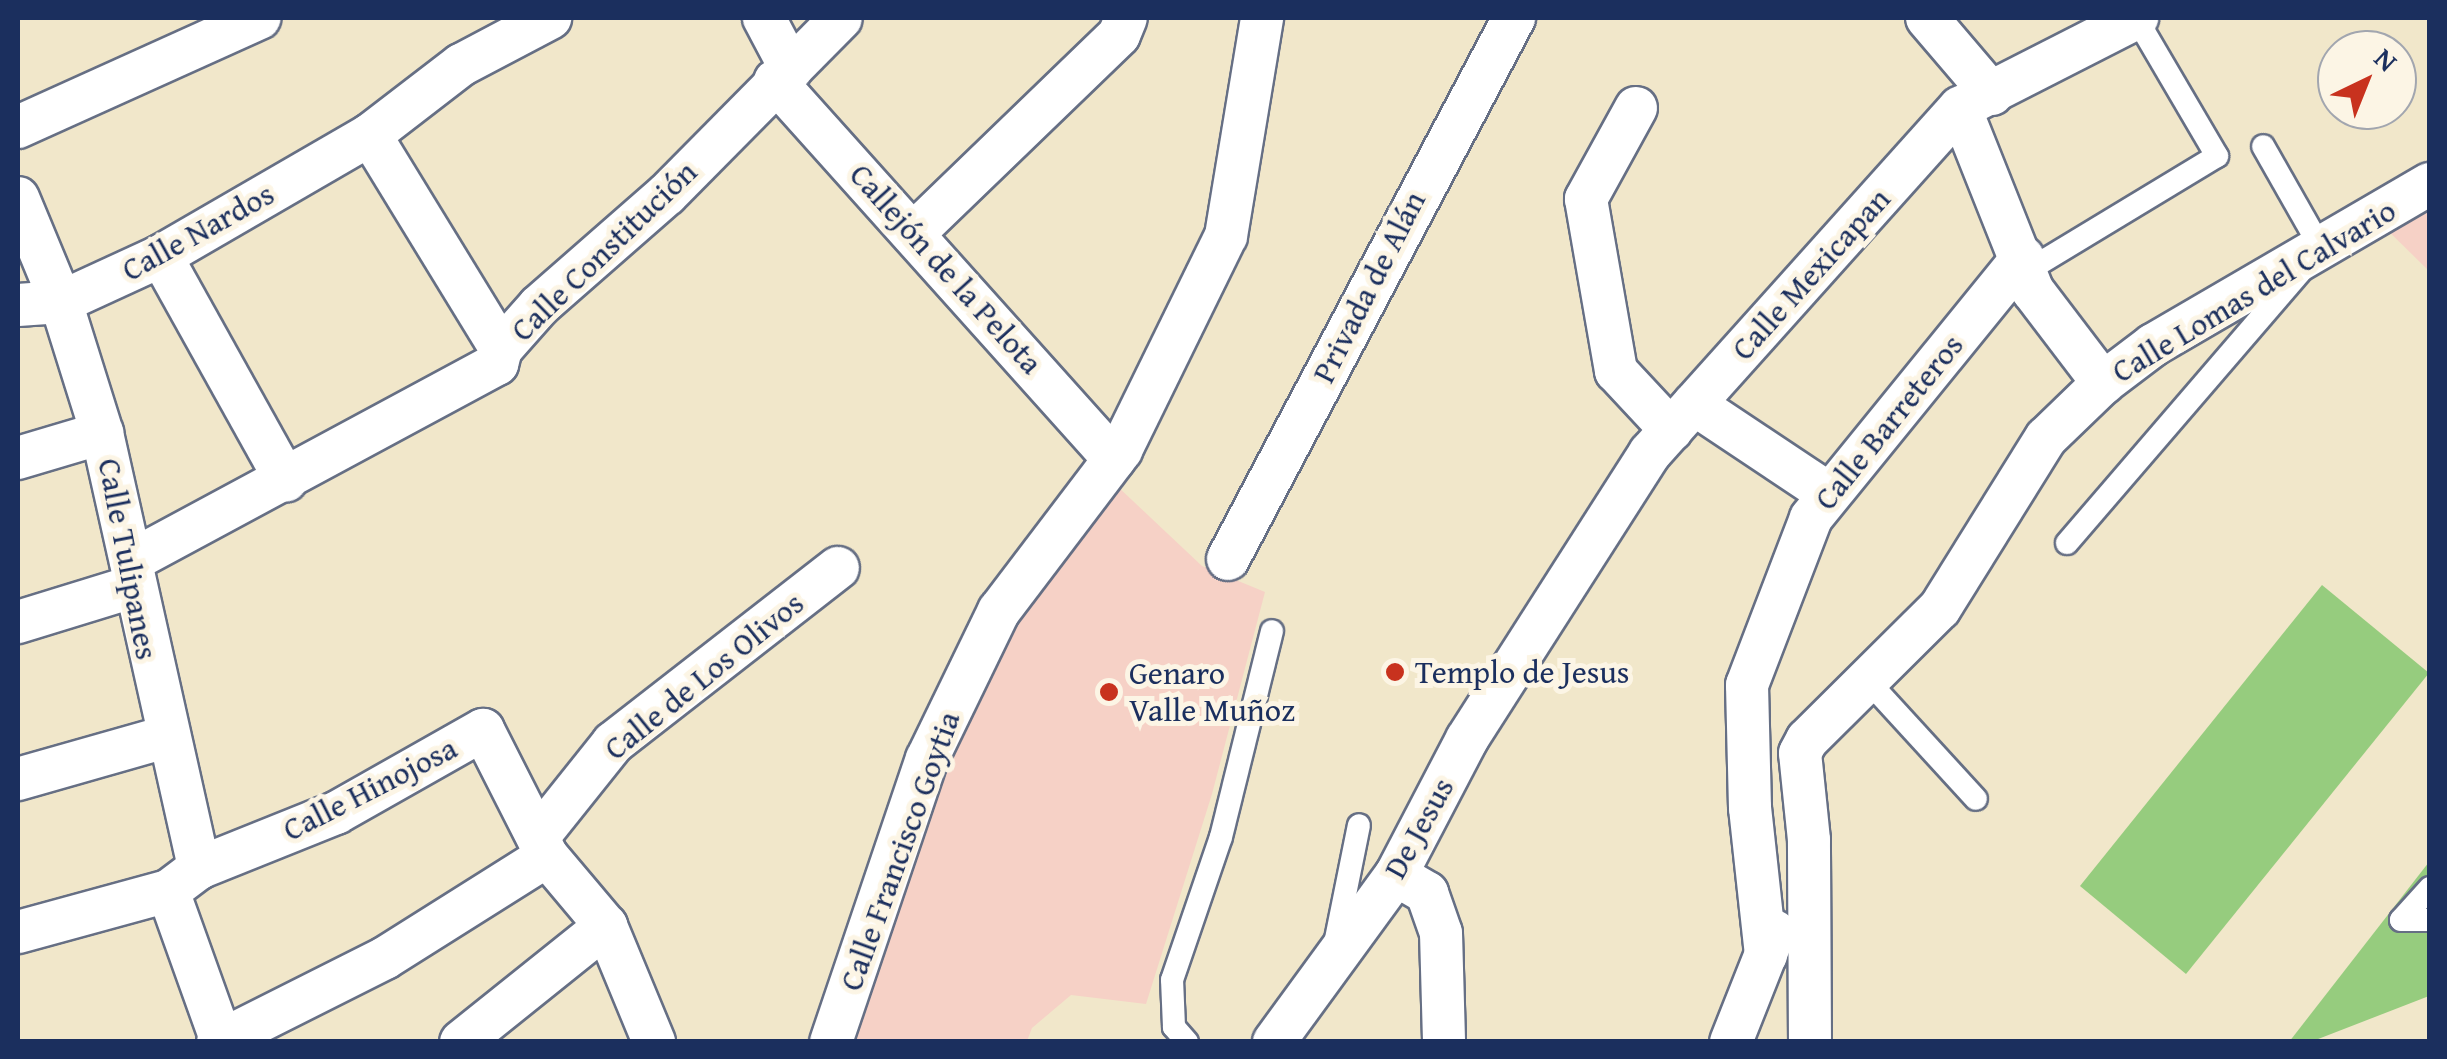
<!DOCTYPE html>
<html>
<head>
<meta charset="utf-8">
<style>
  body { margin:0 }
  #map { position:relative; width:2447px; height:1059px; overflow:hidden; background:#f1e7ca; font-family:"Gentium Book Plus",serif }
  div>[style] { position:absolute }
  .built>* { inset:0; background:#f6d1c6 }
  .green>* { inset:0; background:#96cc7e }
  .roads { filter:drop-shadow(2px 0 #666f84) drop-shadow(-2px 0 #666f84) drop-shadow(0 2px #666f84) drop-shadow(0 -2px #666f84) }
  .lane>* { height:22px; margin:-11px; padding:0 11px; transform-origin:11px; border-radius:11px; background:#fff }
  .street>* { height:42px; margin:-21px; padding:0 21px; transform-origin:21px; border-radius:21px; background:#fff }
  .dots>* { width:28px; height:28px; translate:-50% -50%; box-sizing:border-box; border:5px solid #fcf5e5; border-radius:50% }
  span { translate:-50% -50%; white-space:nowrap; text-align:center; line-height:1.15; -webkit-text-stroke:10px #fcf5e5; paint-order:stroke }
  .street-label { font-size:32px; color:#1b2f5e }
  .poi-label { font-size:32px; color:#1b2f5e }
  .left { translate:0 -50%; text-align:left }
  .frame { position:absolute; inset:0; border:20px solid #1b2f5e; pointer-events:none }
  .north { position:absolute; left:2317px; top:30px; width:100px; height:100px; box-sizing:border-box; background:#fcf5e5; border:2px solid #a2a6af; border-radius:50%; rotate:43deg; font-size:28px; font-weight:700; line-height:40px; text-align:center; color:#1b2f5e }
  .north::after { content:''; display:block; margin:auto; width:35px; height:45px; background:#c8321e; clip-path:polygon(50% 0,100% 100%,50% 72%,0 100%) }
</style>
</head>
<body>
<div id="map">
  <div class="built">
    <div style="clip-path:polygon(2429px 178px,2429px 271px,2374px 217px)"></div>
    <div style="clip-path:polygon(1116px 485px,1202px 566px,1265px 592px,1212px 794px,1146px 1004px,1071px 995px,1032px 1028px,1027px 1041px,844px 1042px,940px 767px,1017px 617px)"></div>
  </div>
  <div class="green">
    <div style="clip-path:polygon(2322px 585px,2429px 673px,2186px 974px,2080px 886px)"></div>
    <div style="clip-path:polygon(2429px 862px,2429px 996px,2313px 1041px,2289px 1042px)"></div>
  </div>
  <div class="roads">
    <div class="lane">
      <div style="left:2027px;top:271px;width:222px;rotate:-31.2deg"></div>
      <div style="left:2217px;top:156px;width:160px;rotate:-120.4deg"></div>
      <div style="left:2067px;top:543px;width:389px;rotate:-49.3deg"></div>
      <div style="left:2321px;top:248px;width:117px;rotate:-119.6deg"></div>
      <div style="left:1867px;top:680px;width:161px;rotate:47.5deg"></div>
      <div style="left:2430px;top:888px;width:43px;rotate:132.2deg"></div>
      <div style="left:2401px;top:920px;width:29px"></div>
      <div style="left:1336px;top:939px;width:116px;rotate:-78.6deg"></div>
      <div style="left:1187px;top:1042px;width:20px;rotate:-131deg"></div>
      <div style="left:1174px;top:1027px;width:47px;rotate:-92.4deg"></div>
      <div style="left:1172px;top:980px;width:151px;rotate:-71.1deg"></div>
      <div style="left:1221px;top:837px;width:212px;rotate:-76.1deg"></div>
    </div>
    <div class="street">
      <div style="left:764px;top:18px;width:58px;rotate:62.1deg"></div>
      <div style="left:1927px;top:18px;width:100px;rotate:49.5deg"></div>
      <div style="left:775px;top:81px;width:508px;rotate:48.11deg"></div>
      <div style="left:1636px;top:108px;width:104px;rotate:118.8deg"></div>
      <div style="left:1586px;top:199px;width:175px;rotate:80.1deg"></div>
      <div style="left:1616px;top:371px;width:81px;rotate:47deg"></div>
      <div style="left:1960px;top:108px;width:197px;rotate:68.3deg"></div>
      <div style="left:2033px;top:291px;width:116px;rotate:52.7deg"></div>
      <div style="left:18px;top:127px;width:265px;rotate:-24.3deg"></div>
      <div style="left:370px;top:135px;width:251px;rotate:58.5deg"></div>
      <div style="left:18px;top:198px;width:113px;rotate:67.5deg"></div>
      <div style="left:61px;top:302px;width:137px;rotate:72.6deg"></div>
      <div style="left:102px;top:433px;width:446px;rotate:77.4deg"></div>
      <div style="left:199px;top:868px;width:39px;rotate:143deg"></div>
      <div style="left:168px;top:891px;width:156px;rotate:164.7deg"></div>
      <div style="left:913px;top:234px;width:286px;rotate:-44deg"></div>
      <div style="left:1119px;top:35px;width:18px;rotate:-68deg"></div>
      <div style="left:161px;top:256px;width:257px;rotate:60.9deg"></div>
      <div style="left:18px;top:305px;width:43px;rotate:-4deg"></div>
      <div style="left:61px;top:302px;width:110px;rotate:-24.7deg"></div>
      <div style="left:161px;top:256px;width:241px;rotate:-30.1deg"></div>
      <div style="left:370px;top:135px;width:115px;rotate:-37.6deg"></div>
      <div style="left:461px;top:65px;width:101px;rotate:-27.8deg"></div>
      <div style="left:1694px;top:404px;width:162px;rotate:33.7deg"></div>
      <div style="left:18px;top:458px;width:88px;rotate:-16.6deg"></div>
      <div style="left:1228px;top:559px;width:612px;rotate:-62.14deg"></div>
      <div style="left:131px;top:561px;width:416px;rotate:-28.3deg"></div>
      <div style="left:497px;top:364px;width:16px;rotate:-75deg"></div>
      <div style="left:501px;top:349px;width:57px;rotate:-48.5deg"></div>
      <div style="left:539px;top:306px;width:170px;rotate:-41.2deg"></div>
      <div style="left:667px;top:194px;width:247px;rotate:-45.3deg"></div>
      <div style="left:18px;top:622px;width:119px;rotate:-17.1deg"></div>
      <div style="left:18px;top:779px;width:153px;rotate:-15.9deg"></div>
      <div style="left:538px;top:837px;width:120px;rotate:-51.4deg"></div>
      <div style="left:613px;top:743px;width:285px;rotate:-37.9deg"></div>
      <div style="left:199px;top:868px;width:148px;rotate:-21.9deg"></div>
      <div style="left:336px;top:813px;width:169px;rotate:-29.5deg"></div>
      <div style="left:483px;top:730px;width:141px;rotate:63.1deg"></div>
      <div style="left:547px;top:856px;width:92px;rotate:49.9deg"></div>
      <div style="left:606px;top:926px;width:126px;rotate:67.5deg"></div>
      <div style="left:1396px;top:875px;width:36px;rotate:30deg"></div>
      <div style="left:1427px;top:893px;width:42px;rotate:70.7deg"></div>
      <div style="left:1441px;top:933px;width:109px;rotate:88.4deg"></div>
      <div style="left:168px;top:891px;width:160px;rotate:70.3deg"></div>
      <div style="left:1766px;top:955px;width:148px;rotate:-96.2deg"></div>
      <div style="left:1750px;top:808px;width:123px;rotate:-91.4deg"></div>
      <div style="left:1747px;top:685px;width:179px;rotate:-69deg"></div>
      <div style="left:1811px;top:518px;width:336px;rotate:-50.9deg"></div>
      <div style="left:218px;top:1042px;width:187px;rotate:-26.7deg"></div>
      <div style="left:385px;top:958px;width:191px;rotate:-32.2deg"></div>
      <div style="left:461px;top:1042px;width:186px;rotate:-38.7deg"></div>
      <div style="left:831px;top:1042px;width:299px;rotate:-71.3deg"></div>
      <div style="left:927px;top:759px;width:165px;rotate:-64.1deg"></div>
      <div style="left:999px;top:611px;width:202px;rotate:-52.8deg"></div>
      <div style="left:1121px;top:450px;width:238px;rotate:-63.9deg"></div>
      <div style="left:1226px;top:236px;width:221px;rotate:-80.6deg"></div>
      <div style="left:1274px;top:1042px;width:207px;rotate:-53.9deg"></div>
      <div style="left:1396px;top:875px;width:153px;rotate:-62.4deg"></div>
      <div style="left:1467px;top:739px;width:340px;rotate:-57.4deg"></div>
      <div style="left:1650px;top:453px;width:464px;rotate:-48.1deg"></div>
      <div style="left:1960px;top:108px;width:199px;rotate:-27deg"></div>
      <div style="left:1731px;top:1042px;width:119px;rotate:-68.4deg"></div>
      <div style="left:1810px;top:1042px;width:202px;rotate:-90.3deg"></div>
      <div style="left:1809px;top:840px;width:87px;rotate:-95.9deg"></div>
      <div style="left:1800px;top:753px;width:15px;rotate:-62deg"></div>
      <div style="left:1807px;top:740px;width:187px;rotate:-44.8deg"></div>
      <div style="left:1940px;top:608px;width:200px;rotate:-58.1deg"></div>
      <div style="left:2046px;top:438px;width:79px;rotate:-44deg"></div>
      <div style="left:2103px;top:383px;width:63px;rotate:-37.2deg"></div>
      <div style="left:2153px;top:345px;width:320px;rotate:-30.2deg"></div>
    </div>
  </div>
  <div class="dots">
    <div style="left:1395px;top:672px;background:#c8321e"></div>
    <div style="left:1109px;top:692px;background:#c8321e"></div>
  </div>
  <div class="street-label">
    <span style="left:198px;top:232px;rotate:-29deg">Calle Nardos</span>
    <span style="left:604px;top:251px;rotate:-44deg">Calle Constitución</span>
    <span style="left:946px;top:269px;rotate:48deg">Callejón de la Pelota</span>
    <span style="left:1811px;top:274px;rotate:-48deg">Calle Mexicapan</span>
    <span style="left:1369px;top:287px;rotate:-63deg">Privada de Alán</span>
    <span style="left:2254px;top:291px;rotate:-31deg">Calle Lomas del Calvario</span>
    <span style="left:1889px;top:422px;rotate:-51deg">Calle Barreteros</span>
    <span style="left:128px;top:559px;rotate:79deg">Calle Tulipanes</span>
    <span style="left:704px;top:676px;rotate:-39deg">Calle de Los Olivos</span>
    <span style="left:370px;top:789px;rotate:-27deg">Calle Hinojosa</span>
    <span style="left:1419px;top:828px;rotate:-61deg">De Jesus</span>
    <span style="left:900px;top:851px;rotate:-70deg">Calle Francisco Goytia</span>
  </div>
  <div class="poi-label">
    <span class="left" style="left:1415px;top:672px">Templo de Jesus</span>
    <span class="left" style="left:1129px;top:692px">Genaro<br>Valle Muñoz</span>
  </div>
  <div class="frame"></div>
  <div class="north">N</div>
</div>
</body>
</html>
